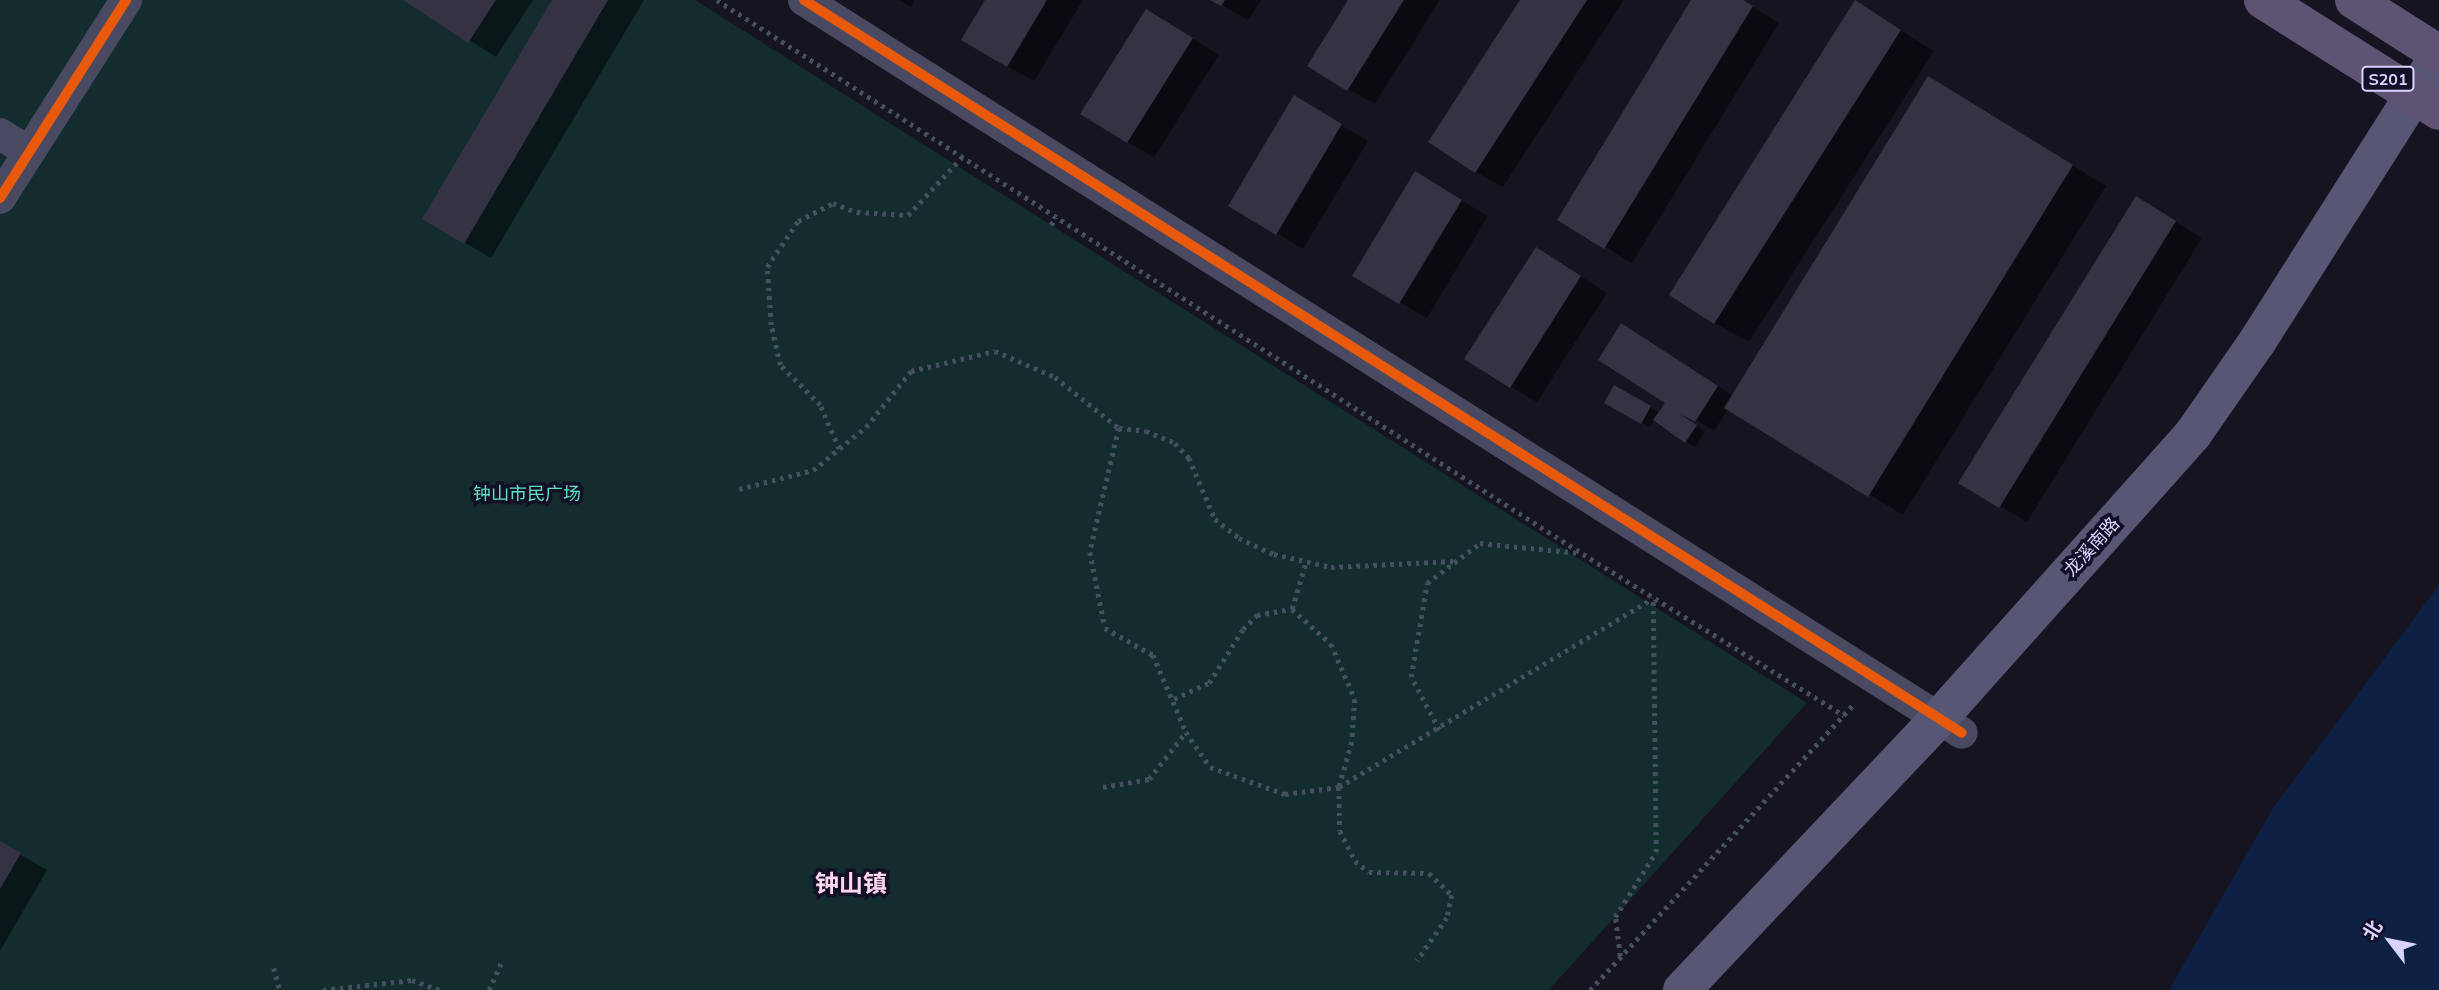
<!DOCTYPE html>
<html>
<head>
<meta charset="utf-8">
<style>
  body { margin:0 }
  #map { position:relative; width:2439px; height:990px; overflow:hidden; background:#161421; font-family:Mulish,"Noto Sans SC",sans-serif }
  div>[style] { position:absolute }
  .green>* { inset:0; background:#132c2d }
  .water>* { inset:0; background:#0d2144 }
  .shadow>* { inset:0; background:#0007 }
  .building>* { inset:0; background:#343243 }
  .path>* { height:4.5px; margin-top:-2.25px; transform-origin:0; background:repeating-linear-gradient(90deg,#44505f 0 3.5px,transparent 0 8.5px) }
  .minor>* { height:32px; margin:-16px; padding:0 16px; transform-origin:16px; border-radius:16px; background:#4a4962 }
  .secondary>* { height:38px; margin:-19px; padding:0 19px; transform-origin:19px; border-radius:19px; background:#575674 }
  .primary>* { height:38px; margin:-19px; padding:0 19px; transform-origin:19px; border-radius:19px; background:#5e5373 }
  .cycleway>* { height:10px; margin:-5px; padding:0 5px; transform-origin:5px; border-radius:5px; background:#e8590c }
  span { translate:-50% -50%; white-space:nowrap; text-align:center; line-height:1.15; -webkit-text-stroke:7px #130f26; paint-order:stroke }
  .shield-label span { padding:2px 5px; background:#130f26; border:2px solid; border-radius:5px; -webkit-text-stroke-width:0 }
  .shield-label { font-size:16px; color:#d9d4ff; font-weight:700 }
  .park-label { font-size:18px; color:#5fe0c0 }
  .street-label { font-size:18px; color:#d9d4ff }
  .district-label { font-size:24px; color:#ffd6f0; font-weight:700 }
  .north { position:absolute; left:2355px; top:906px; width:70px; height:70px; -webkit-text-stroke:5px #130f26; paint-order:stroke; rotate:302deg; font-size:19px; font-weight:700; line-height:28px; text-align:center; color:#d9d4ff }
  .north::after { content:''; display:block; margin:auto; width:24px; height:32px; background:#d9d4ff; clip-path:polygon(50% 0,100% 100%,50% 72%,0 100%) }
</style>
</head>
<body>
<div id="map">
  <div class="green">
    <div style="clip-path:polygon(0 0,695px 0,1807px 703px,1549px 990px,0 990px)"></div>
  </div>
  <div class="water">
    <div style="clip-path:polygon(2439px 585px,2439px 990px,2169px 990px,2273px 808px)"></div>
  </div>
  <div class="shadow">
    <div style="clip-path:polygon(406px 0,533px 0,496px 57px)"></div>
    <div style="clip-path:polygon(554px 0,644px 0,491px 258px,424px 219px)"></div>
    <div style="clip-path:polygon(899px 0,915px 0,911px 7px)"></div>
    <div style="clip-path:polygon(987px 0,1083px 0,1034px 81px,1007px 66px)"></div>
    <div style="clip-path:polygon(1213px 0,1261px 0,1248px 20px)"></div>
    <div style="clip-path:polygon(1350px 0,1440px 0,1375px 104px,1348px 89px)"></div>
    <div style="clip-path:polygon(1522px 0,1624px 0,1503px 187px,1476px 172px)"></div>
    <div style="clip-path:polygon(1693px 0,1741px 0,1779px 23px,1632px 263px,1559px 219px)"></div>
    <div style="clip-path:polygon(1856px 3px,1934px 51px,1749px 342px,1715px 323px)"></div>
    <div style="clip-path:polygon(1173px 26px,1219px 55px,1154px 157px,1127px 142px)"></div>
    <div style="clip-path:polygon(1295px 98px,1368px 141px,1303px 249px,1230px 205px)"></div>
    <div style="clip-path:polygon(1963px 98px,2106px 186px,1903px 515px,1729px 408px,1714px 431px,1681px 411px,1705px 432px,1695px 447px,1655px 419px,1650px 427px,1606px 402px,1615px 387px,1660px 413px,1668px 403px,1640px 336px,1733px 396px)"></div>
    <div style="clip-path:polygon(1416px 174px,1488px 216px,1427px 318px,1354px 275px)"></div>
    <div style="clip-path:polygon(2163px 214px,2202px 238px,2027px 522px,2000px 506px)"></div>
    <div style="clip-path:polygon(1563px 265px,1607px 293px,1537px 402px,1511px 387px)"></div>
    <div style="clip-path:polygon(0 843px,47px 870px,0 951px)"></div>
  </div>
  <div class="building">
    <div style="clip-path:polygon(403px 0,496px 0,468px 43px)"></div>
    <div style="clip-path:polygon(552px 0,608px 0,464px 244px,422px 219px)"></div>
    <div style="clip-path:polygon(985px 0,1047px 0,1007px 67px,961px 40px)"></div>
    <div style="clip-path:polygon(1210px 0,1225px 0,1221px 6px)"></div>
    <div style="clip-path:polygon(1348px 0,1404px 0,1347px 91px,1307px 66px)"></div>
    <div style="clip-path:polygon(1520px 0,1587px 0,1475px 173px,1428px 142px)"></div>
    <div style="clip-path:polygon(1691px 0,1743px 0,1753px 6px,1604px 249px,1557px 220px)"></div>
    <div style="clip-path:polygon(1855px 0,1901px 30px,1714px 324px,1669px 295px)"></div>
    <div style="clip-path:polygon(1146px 9px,1193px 38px,1127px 143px,1080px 114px)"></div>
    <div style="clip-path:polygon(1928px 76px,2073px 165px,1868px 497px,1724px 408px)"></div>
    <div style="clip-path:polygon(1294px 95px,1342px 124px,1276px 235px,1228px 206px)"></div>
    <div style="clip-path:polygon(1415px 171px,1462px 200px,1399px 304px,1352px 276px)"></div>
    <div style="clip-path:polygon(2136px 196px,2176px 221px,1999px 508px,1958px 483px)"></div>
    <div style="clip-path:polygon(1536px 247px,1581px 276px,1510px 388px,1464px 359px)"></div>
    <div style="clip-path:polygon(1621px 323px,1718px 386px,1695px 422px,1680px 414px,1697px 425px,1685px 443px,1653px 420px,1665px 403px,1598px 360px)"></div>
    <div style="clip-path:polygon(1614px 385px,1651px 406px,1641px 424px,1604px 403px)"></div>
    <div style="clip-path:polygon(0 841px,21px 853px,0 889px)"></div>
  </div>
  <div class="path">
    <div style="left:717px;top:0;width:1028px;rotate:32.61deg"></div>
    <div style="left:1583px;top:554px;width:307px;rotate:31.7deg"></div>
    <div style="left:1051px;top:225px;width:9px;rotate:-58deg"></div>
    <div style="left:1119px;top:428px;width:27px;rotate:6deg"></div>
    <div style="left:1146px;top:431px;width:31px;rotate:22deg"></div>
    <div style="left:1175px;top:443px;width:21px;rotate:47deg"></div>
    <div style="left:1189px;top:458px;width:66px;rotate:66.9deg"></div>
    <div style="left:1215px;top:519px;width:31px;rotate:38deg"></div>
    <div style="left:1239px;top:538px;width:38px;rotate:25deg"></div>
    <div style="left:1274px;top:554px;width:58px;rotate:12.8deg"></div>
    <div style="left:1331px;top:567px;width:125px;rotate:-2.7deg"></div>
    <div style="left:839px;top:449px;width:48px;rotate:-113.4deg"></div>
    <div style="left:820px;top:405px;width:57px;rotate:-135deg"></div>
    <div style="left:780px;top:365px;width:41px;rotate:-102.7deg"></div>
    <div style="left:771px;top:325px;width:58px;rotate:-93.9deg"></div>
    <div style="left:767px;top:267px;width:55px;rotate:-56deg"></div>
    <div style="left:798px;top:221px;width:39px;rotate:-27deg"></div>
    <div style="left:833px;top:203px;width:26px;rotate:21deg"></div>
    <div style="left:857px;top:212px;width:51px;rotate:3.4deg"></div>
    <div style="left:908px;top:215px;width:79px;rotate:-47deg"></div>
    <div style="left:739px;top:489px;width:76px;rotate:-14.4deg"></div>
    <div style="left:813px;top:470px;width:68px;rotate:-39.1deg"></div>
    <div style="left:866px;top:427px;width:72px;rotate:-51.2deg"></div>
    <div style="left:911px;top:371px;width:86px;rotate:-13.4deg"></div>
    <div style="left:995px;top:351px;width:65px;rotate:23.4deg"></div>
    <div style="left:1055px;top:377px;width:82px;rotate:38.6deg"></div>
    <div style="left:1119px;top:428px;width:127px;rotate:103.2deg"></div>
    <div style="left:1090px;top:552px;width:77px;rotate:78.8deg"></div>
    <div style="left:1105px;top:628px;width:55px;rotate:29.4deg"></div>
    <div style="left:1153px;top:655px;width:84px;rotate:66.8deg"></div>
    <div style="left:1186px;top:732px;width:42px;rotate:55.6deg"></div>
    <div style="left:1210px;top:767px;width:80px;rotate:19.8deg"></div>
    <div style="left:1285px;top:794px;width:54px;rotate:-7.4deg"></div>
    <div style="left:1339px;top:787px;width:366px;rotate:-31deg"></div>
    <div style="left:1292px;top:609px;width:49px;rotate:-73.4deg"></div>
    <div style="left:1174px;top:699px;width:38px;rotate:-25deg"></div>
    <div style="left:1209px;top:683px;width:64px;rotate:-57.8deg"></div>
    <div style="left:1243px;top:629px;width:20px;rotate:-45deg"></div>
    <div style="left:1257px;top:615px;width:36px;rotate:-10deg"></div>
    <div style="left:1292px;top:609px;width:52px;rotate:41.9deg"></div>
    <div style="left:1331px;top:644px;width:60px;rotate:66.4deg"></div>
    <div style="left:1355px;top:699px;width:43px;rotate:94deg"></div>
    <div style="left:1352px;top:742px;width:47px;rotate:106.1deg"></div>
    <div style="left:1339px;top:787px;width:44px;rotate:88.7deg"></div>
    <div style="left:1340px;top:831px;width:34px;rotate:63deg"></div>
    <div style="left:1355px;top:861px;width:18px;rotate:38deg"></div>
    <div style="left:1369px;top:872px;width:60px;rotate:1deg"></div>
    <div style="left:1429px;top:873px;width:32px;rotate:44deg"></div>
    <div style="left:1452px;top:895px;width:24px;rotate:102deg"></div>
    <div style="left:1447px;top:918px;width:52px;rotate:124.9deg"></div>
    <div style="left:1439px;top:730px;width:60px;rotate:-117.8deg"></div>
    <div style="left:1411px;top:677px;width:95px;rotate:-80.3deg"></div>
    <div style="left:1427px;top:583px;width:66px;rotate:-37deg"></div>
    <div style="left:1480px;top:543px;width:100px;rotate:5.8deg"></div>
    <div style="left:1103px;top:787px;width:47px;rotate:-9.9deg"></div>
    <div style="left:1149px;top:779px;width:60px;rotate:-51.8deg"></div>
    <div style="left:1620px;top:956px;width:39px;rotate:-97deg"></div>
    <div style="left:1615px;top:917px;width:77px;rotate:-57.8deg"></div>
    <div style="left:1656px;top:852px;width:253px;rotate:-90.7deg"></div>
    <div style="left:274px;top:968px;width:23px;rotate:75deg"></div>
    <div style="left:323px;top:990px;width:90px;rotate:-6.4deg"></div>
    <div style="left:412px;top:980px;width:29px;rotate:20deg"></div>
    <div style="left:489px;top:990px;width:32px;rotate:-66deg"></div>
    <div style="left:1590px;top:990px;width:391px;rotate:-47.3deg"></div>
  </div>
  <div class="minor">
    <div style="left:804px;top:0;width:1370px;rotate:32.33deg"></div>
    <div style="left:0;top:134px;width:34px;rotate:32deg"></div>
    <div style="left:0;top:198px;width:235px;rotate:-57.5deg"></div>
  </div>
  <div class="secondary">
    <div style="left:1682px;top:990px;width:378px;rotate:-46.6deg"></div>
    <div style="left:1942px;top:715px;width:377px;rotate:-48.2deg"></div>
    <div style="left:2193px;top:434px;width:112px;rotate:-55.2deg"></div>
    <div style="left:2257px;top:342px;width:340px;rotate:-57.6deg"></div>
  </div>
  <div class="primary">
    <div style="left:2263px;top:0;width:208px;rotate:32.2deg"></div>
    <div style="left:2354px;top:0;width:101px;rotate:32.4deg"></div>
  </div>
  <div class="cycleway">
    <div style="left:804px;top:0;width:1370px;rotate:32.33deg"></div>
    <div style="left:0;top:198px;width:235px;rotate:-57.5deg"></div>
  </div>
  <div class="shield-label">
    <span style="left:2388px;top:79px">S201</span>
  </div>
  <div class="park-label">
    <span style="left:527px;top:494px">钟山市民广场</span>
  </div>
  <div class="street-label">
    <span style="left:2092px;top:547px;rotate:-48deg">龙溪南路</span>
  </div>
  <div class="district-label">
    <span style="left:851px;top:884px">钟山镇</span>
  </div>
  <div class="north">北</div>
</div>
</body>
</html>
